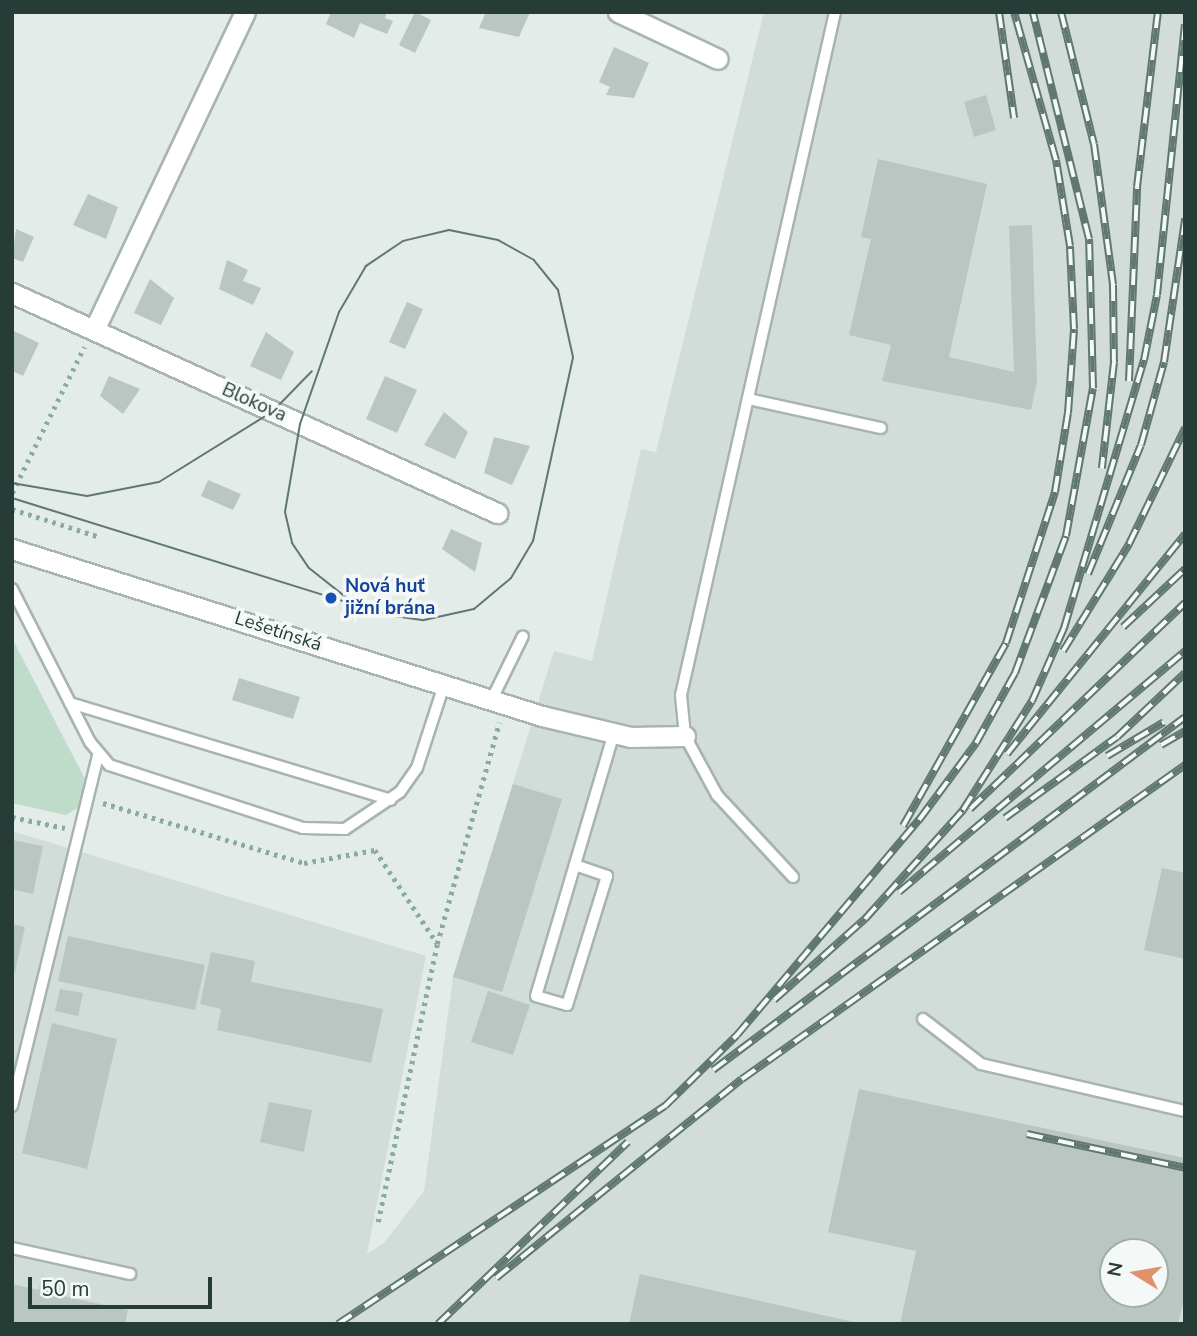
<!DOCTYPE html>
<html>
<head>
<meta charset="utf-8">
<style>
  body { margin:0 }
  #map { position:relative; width:1197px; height:1336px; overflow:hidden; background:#e4ece9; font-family:"Nunito Sans",sans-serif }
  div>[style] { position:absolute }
  .built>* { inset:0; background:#d2dcd8 }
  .green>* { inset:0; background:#bfdbc9 }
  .building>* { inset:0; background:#bac6c2 }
  .path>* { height:4.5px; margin-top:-2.25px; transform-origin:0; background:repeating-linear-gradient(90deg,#88aca3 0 3.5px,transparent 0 8.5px) }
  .roads { filter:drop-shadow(2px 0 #a7b4b0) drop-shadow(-2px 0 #a7b4b0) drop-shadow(0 2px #a7b4b0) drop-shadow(0 -2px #a7b4b0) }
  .lane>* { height:10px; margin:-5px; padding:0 5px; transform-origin:5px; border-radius:5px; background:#fff }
  .street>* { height:19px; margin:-9.5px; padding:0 9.5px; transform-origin:9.5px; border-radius:9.5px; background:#fff }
  .tram>* { height:2px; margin:-1px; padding:0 1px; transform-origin:1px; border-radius:1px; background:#607772 }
  .rail>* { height:8px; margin-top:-4px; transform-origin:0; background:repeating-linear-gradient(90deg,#f4f9f7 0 16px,#607772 0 32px); box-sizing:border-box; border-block:2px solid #607772 }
  .dots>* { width:19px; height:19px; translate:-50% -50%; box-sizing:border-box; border:4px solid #f4f9f7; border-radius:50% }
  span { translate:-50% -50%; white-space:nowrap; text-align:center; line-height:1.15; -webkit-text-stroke:7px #f4f9f7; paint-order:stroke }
  .street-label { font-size:19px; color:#253c37 }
  .transit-label { font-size:19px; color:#164399; font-weight:700 }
  .left { translate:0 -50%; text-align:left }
  .frame { position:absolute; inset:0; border:14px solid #253c37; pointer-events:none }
  .north { position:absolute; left:1099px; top:1238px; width:70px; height:70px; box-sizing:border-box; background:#f4f9f7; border:2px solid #a1adaa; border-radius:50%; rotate:281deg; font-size:19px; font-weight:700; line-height:28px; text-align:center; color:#253c37 }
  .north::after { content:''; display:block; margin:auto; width:24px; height:32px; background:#e3916b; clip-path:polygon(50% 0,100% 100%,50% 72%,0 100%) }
  .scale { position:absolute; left:28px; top:1277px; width:184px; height:32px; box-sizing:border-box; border:4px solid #253c37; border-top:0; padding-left:9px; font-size:21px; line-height:24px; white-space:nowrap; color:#253c37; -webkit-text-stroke:5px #f4f9f7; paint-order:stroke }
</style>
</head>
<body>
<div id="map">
  <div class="built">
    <div style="clip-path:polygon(evenodd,764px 12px,1185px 12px,1185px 1324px,12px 1324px,12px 831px,426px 956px,367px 1254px,384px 1243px,424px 1191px,453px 977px,554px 651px,592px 661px,641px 449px,656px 452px,764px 12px,1113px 1252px,1155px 1252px,1155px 1294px,1113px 1294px,1113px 1252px)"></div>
  </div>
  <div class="green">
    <div style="clip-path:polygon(12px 638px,85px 779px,81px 806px,66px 815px,12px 803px)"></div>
  </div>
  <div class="building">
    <div style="clip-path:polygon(331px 12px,387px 12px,385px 18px,393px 21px,387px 34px,360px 23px,354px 38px,326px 24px)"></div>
    <div style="clip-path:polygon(415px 12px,431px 20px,415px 53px,399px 45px)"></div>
    <div style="clip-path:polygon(486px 12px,530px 12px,519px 37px,479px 28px)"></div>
    <div style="clip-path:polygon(614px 47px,649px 63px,634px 98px,606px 95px,610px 87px,599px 82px)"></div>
    <div style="clip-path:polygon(986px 95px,996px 130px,974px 137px,964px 102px)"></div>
    <div style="clip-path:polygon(878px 159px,987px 184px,949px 357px,1014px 372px,1009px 226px,1032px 225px,1037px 381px,1031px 410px,882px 381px,891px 345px,849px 335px,871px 239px,861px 237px)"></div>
    <div style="clip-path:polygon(88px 194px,118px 207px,106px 239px,73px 225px)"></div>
    <div style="clip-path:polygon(16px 229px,34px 237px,23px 262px,12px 258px)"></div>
    <div style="clip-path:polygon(227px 260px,248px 270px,243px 281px,261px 288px,253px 305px,219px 289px)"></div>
    <div style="clip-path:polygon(150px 279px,174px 298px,161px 325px,134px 313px)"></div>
    <div style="clip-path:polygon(407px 302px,423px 309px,405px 349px,389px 342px)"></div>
    <div style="clip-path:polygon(12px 330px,39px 343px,23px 376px,12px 371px)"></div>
    <div style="clip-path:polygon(266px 332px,294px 352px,281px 380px,250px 366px)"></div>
    <div style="clip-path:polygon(109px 376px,140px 389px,123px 414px,100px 396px)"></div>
    <div style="clip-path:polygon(385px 376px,417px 390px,397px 433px,366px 419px)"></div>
    <div style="clip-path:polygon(444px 412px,468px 432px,455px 459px,424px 445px)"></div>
    <div style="clip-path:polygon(494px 437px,530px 446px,512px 485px,484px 473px)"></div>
    <div style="clip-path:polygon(208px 480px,241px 494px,233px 510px,201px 496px)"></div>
    <div style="clip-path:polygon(451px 529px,482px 543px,475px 572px,442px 549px)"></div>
    <div style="clip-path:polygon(239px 678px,300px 697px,293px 719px,232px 700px)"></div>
    <div style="clip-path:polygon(513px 784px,562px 799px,502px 992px,453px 977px)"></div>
    <div style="clip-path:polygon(12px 840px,43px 846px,33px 894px,12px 889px)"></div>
    <div style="clip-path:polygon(1162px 868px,1185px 873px,1185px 959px,1144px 950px)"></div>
    <div style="clip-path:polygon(12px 924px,25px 927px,15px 972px,12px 971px)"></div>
    <div style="clip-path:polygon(68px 936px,205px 965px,195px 1010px,58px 981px)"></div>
    <div style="clip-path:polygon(211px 952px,255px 961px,251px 982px,383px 1009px,371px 1063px,217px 1030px,221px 1009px,200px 1004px)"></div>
    <div style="clip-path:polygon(60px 989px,83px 993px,78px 1016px,55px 1011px)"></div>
    <div style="clip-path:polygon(488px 991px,530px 1005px,513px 1055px,471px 1042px)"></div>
    <div style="clip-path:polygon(52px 1023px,117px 1039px,87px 1169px,22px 1153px)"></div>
    <div style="clip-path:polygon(evenodd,859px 1089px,1185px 1158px,1185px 1295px,1178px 1324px,900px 1324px,916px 1251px,828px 1232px,859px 1089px,1113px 1252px,1155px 1252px,1155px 1294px,1113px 1294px,1113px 1252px)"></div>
    <div style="clip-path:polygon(269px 1102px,312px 1110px,304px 1152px,260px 1142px)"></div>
    <div style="clip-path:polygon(640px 1274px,858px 1323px,858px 1324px,629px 1324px)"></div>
    <div style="clip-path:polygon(41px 1276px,52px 1279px,49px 1293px,128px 1310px,125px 1324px,12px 1324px,12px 1284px,39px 1290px)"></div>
  </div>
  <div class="path">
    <div style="left:12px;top:493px;width:163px;rotate:-63.7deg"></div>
    <div style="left:12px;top:509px;width:92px;rotate:17.7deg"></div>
    <div style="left:103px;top:803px;width:210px;rotate:16.6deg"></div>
    <div style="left:304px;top:863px;width:72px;rotate:-10.4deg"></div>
    <div style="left:375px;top:850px;width:112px;rotate:56.3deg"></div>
    <div style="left:12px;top:817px;width:54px;rotate:11.7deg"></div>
    <div style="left:378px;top:1222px;width:284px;rotate:-78deg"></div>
    <div style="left:437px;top:944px;width:230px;rotate:-74.3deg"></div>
  </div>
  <div class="roads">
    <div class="lane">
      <div style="left:748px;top:399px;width:136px;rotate:12.3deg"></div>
      <div style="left:12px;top:589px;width:172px;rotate:63deg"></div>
      <div style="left:90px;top:742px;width:30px;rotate:50deg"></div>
      <div style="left:109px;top:765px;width:204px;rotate:18deg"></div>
      <div style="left:303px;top:828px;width:42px;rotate:1.4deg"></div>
      <div style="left:345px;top:829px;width:66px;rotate:-33.9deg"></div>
      <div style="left:400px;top:792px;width:29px;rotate:-55deg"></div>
      <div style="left:417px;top:768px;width:87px;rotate:-72deg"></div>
      <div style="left:491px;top:701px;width:72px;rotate:-63.8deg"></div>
      <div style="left:70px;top:703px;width:335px;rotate:16.8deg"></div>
      <div style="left:575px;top:865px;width:34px;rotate:19deg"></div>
      <div style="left:607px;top:876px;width:135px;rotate:107.2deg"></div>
      <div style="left:567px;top:1005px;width:32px;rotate:-164deg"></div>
      <div style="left:536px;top:996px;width:274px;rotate:-73.5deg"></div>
      <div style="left:793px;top:877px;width:112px;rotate:-132.8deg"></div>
      <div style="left:717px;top:795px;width:67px;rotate:-118.5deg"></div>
      <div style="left:685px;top:736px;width:41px;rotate:-95.6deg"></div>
      <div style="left:681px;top:695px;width:700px;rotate:-77.29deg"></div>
      <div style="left:923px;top:1019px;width:73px;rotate:37.8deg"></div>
      <div style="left:981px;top:1064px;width:209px;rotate:13deg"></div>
      <div style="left:12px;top:1106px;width:361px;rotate:-76.2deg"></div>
      <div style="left:12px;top:1248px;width:121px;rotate:12.4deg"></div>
    </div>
    <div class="street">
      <div style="left:618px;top:12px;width:110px;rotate:25.2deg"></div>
      <div style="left:12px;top:293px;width:533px;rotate:24.4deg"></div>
      <div style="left:94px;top:330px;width:352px;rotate:-64.6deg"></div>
      <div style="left:12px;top:549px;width:556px;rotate:17.49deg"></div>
      <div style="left:542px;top:716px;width:90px;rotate:13.4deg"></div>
      <div style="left:630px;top:737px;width:55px;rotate:-1deg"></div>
    </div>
  </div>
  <div class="tram">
    <div style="left:12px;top:483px;width:76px;rotate:9.8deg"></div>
    <div style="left:87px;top:496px;width:73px;rotate:-11deg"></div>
    <div style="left:159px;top:482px;width:133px;rotate:-31.8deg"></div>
    <div style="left:272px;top:412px;width:57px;rotate:-45.7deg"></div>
    <div style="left:12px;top:498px;width:393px;rotate:17.3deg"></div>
    <div style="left:387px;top:615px;width:37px;rotate:8deg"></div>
    <div style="left:424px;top:620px;width:51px;rotate:-12.4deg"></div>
    <div style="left:474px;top:609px;width:48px;rotate:-40deg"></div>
    <div style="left:511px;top:578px;width:43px;rotate:-59.3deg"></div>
    <div style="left:533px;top:541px;width:188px;rotate:-77.7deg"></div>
    <div style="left:573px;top:357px;width:69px;rotate:-102.6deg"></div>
    <div style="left:558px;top:290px;width:38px;rotate:-129deg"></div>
    <div style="left:534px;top:260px;width:41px;rotate:-150.9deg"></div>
    <div style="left:498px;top:240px;width:50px;rotate:-168.5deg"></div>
    <div style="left:449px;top:230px;width:47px;rotate:166.6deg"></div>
    <div style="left:403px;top:241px;width:45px;rotate:146deg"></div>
    <div style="left:366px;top:266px;width:53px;rotate:120.4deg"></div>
    <div style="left:339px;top:312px;width:119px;rotate:109.2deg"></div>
    <div style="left:300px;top:424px;width:89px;rotate:99.7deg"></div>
    <div style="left:285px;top:512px;width:32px;rotate:77deg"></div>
    <div style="left:292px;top:543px;width:30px;rotate:56deg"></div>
    <div style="left:309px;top:568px;width:61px;rotate:38.4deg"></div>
  </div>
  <div class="rail">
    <div style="left:999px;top:12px;width:107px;rotate:81.9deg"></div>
    <div style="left:1061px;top:12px;width:136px;rotate:76deg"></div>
    <div style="left:1094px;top:144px;width:142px;rotate:82.3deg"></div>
    <div style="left:1113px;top:285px;width:77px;rotate:89.3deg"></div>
    <div style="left:1114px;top:362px;width:107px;rotate:96.5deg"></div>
    <div style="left:1129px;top:381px;width:194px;rotate:-87.6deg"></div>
    <div style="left:1137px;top:187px;width:176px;rotate:-83.2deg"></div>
    <div style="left:1088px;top:574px;width:139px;rotate:-67.7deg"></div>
    <div style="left:1141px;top:445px;width:86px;rotate:-74.5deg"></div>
    <div style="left:1164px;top:362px;width:145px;rotate:-81.6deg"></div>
    <div style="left:1123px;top:627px;width:85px;rotate:-43.1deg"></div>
    <div style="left:1063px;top:651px;width:126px;rotate:-58.3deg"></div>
    <div style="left:1129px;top:544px;width:129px;rotate:-64.2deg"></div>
    <div style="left:1161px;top:745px;width:28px;rotate:-30deg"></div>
    <div style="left:1007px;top:754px;width:283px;rotate:-51deg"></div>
    <div style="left:1107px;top:756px;width:66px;rotate:-30.8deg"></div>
    <div style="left:970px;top:809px;width:298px;rotate:-43.8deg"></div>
    <div style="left:1005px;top:818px;width:138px;rotate:-35.9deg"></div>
    <div style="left:1117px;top:737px;width:93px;rotate:-43.3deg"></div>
    <div style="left:903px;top:826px;width:210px;rotate:-60.6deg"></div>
    <div style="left:1006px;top:643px;width:159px;rotate:-72deg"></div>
    <div style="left:1055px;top:492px;width:80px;rotate:-80.7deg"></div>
    <div style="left:1068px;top:413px;width:84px;rotate:-85.9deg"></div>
    <div style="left:1074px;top:329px;width:83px;rotate:-92.8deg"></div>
    <div style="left:1070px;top:246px;width:87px;rotate:-99.2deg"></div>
    <div style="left:1056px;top:160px;width:154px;rotate:-105.8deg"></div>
    <div style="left:899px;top:892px;width:374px;rotate:-40.1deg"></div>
    <div style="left:774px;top:1000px;width:122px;rotate:-41.7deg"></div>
    <div style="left:865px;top:919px;width:147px;rotate:-48deg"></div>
    <div style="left:963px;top:810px;width:129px;rotate:-57.7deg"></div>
    <div style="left:1032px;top:701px;width:80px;rotate:-66.3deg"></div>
    <div style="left:1064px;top:628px;width:280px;rotate:-73.4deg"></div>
    <div style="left:1144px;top:360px;width:66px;rotate:-78.7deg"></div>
    <div style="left:1157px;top:295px;width:272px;rotate:-84.1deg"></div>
    <div style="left:713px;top:1070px;width:589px;rotate:-36.79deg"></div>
    <div style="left:1027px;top:1134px;width:162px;rotate:12.1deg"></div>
    <div style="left:496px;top:1278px;width:316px;rotate:-39deg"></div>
    <div style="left:742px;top:1079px;width:543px;rotate:-35.33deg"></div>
    <div style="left:338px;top:1324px;width:393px;rotate:-33.7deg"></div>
    <div style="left:665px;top:1106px;width:101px;rotate:-44.6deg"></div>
    <div style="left:737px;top:1035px;width:282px;rotate:-49.8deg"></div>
    <div style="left:919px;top:820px;width:96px;rotate:-53.5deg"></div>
    <div style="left:976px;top:743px;width:80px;rotate:-60.9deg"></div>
    <div style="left:1015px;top:673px;width:146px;rotate:-69.6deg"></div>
    <div style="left:1066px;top:536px;width:150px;rotate:-79.7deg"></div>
    <div style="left:1093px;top:388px;width:149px;rotate:-91.5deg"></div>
    <div style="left:1089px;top:239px;width:234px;rotate:-103.9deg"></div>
    <div style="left:438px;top:1324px;width:263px;rotate:-43.8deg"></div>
  </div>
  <div class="dots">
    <div style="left:331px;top:598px;background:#1a4fb4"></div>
  </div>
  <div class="street-label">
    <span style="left:254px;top:403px;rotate:24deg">Blokova</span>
    <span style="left:278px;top:632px;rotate:18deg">Lešetínská</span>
  </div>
  <div class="transit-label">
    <span class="left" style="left:345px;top:598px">Nová huť<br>jižní brána</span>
  </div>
  <div class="frame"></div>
  <div class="north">N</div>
  <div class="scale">50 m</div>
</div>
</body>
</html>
